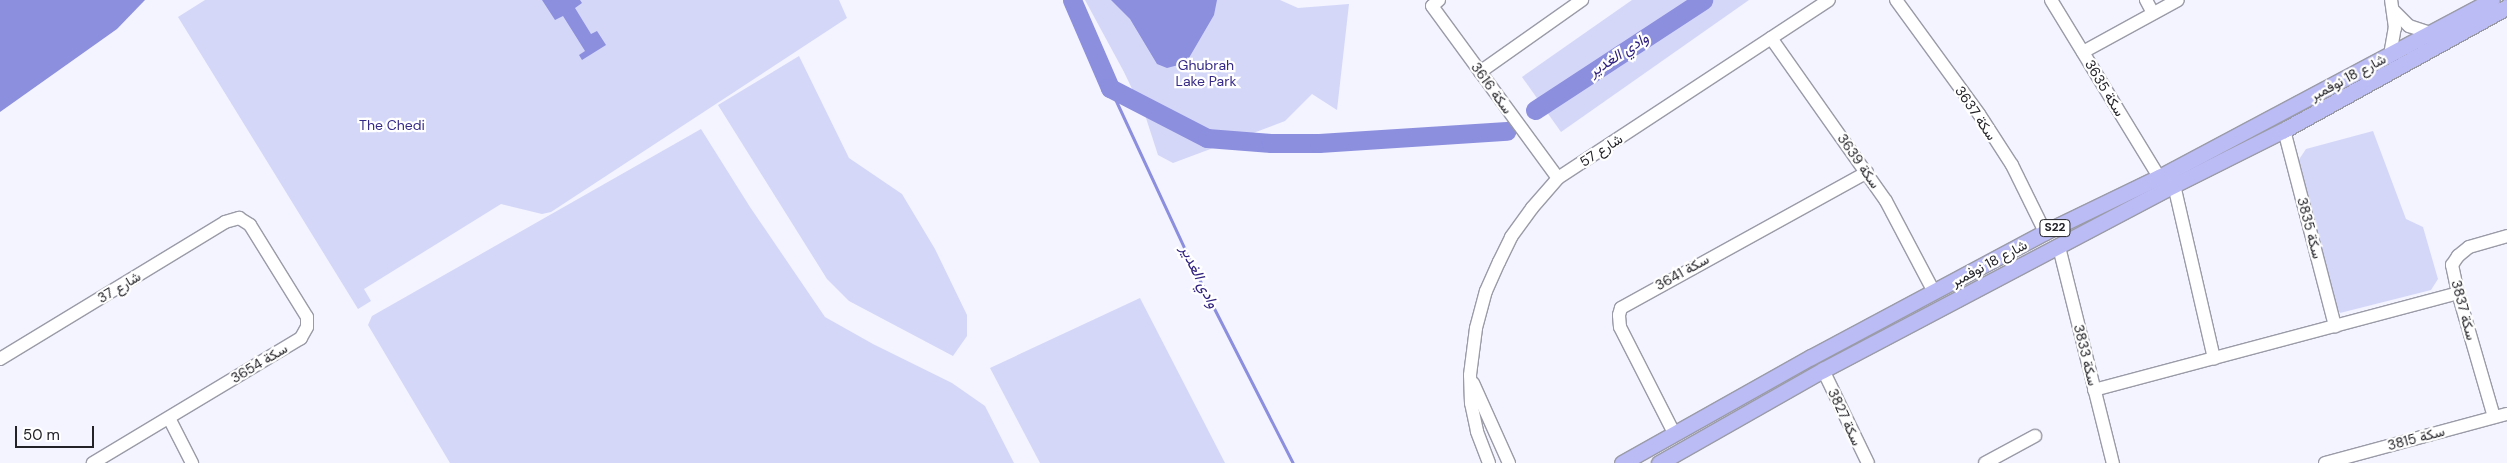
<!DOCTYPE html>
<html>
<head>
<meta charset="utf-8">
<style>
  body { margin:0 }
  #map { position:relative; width:2507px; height:463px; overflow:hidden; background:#f3f4ff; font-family:"DM Sans",Vazirmatn,sans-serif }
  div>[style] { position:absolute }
  .green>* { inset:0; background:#d4d7f8 }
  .water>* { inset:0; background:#8c8ede }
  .stream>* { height:3px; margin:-1.5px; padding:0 1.5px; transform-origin:1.5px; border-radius:1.5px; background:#8c8ede }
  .river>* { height:19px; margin:-9.5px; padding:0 9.5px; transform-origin:9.5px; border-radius:9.5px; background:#8c8ede }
  .roads { filter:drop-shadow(1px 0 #9a9ba7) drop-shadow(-1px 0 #9a9ba7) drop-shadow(0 1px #9a9ba7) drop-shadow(0 -1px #9a9ba7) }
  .minor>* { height:12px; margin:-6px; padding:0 6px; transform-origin:6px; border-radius:6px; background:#fff }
  .major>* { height:15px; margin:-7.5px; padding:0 7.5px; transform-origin:7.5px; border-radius:7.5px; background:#bbbbf6 }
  span { translate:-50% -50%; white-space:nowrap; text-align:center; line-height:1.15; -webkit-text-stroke:4.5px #fff; paint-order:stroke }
  .shield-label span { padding:1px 4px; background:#fff; border:1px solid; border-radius:4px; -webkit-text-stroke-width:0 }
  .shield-label { font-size:12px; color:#222227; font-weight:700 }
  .park-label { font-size:14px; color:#362a87 }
  .street-label { font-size:14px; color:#222227 }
  .water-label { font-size:15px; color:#2f207d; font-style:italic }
  .scale { position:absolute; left:15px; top:426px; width:79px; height:22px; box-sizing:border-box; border:2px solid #222227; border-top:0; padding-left:6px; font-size:15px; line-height:18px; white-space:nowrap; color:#222227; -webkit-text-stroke:4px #fff; paint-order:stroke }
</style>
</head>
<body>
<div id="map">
  <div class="green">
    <div style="clip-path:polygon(205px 0,839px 0,847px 18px,551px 212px,542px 214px,501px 204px,364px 289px,371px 301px,358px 309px,178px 17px)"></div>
    <div style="clip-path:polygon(1085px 0,1280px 0,1298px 8px,1349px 4px,1337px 110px,1312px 94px,1285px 121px,1173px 163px,1158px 155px,1146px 118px,1124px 72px)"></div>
    <div style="clip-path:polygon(1632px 0,1749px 0,1561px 132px,1522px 77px)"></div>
    <div style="clip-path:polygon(799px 56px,849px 158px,902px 194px,935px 249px,967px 315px,967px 336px,953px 356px,849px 301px,827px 279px,718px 105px)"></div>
    <div style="clip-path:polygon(701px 129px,750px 207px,825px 317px,873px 344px,952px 383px,985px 406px,1014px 463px,450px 463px,368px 325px,372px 316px)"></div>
    <div style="clip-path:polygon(2373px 131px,2406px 219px,2423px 227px,2438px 279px,2431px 290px,2340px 313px,2335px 304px,2298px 161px,2306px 149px)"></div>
    <div style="clip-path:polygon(1140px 298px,1225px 463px,1040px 463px,990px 368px)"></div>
  </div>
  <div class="water">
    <div style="clip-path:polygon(0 0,145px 0,117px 29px,0 112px)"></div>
    <div style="clip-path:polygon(542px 0,580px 0,582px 3px,575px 8px,591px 34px,597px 31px,606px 45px,582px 60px,579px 55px,585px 51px,563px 16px,555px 20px)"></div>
    <div style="clip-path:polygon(1111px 0,1217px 0,1214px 15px,1186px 63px,1167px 68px,1157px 64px,1130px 19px)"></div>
  </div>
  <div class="stream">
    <div style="left:1110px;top:88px;width:204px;rotate:65.1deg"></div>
    <div style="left:1196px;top:273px;width:213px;rotate:63deg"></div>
  </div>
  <div class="river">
    <div style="left:1072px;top:0;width:96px;rotate:66.6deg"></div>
    <div style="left:1110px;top:88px;width:109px;rotate:27.3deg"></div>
    <div style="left:1207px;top:138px;width:64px;rotate:4.5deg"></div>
    <div style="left:1271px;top:143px;width:48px"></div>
    <div style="left:1319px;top:143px;width:188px;rotate:-3.7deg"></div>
    <div style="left:1535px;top:110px;width:201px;rotate:-33.2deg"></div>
  </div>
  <div class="roads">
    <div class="minor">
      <div style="left:1439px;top:0;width:9px;rotate:139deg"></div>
      <div style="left:1432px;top:6px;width:213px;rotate:53.8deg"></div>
      <div style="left:1896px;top:0;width:141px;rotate:53.9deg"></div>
      <div style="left:1979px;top:114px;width:61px;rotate:57.1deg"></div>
      <div style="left:2012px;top:165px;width:75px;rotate:63.8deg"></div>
      <div style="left:2051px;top:0;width:207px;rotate:58.6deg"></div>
      <div style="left:2146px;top:0;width:15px;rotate:62deg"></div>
      <div style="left:2393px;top:10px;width:23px;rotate:45deg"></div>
      <div style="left:2409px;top:26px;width:23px;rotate:18deg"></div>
      <div style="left:1771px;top:38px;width:199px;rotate:54.8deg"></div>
      <div style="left:1886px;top:201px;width:103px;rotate:62.2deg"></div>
      <div style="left:2083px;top:52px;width:108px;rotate:-28.7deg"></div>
      <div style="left:2390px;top:55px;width:27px;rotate:-80deg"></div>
      <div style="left:2395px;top:28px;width:28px;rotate:-98deg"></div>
      <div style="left:1480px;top:72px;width:125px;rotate:-35.2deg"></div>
      <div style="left:2284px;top:130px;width:203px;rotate:75.4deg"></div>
      <div style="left:2174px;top:185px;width:178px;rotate:77deg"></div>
      <div style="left:2059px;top:247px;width:223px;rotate:76deg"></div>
      <div style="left:0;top:359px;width:263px;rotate:-31.3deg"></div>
      <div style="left:225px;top:222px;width:15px;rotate:-16deg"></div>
      <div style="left:239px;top:218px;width:13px;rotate:32deg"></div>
      <div style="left:250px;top:225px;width:108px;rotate:58.2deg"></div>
      <div style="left:307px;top:317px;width:10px;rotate:90deg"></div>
      <div style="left:307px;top:327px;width:13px;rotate:119deg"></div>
      <div style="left:301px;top:338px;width:243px;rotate:149deg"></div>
      <div style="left:1823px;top:370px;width:103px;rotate:64.2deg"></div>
      <div style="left:1473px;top:383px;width:88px;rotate:65.8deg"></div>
      <div style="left:2094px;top:390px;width:377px;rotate:-14.9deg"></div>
      <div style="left:2494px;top:417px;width:129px;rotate:-106.2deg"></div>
      <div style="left:2458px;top:293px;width:29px;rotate:-102deg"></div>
      <div style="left:2452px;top:265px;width:11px;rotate:-56deg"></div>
      <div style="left:2458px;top:256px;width:14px;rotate:-39deg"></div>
      <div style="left:2469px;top:247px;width:40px;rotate:-16deg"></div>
      <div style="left:169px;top:418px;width:51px;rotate:62.9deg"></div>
      <div style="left:1674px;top:433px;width:119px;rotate:-117deg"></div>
      <div style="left:1620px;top:327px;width:12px;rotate:-95deg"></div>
      <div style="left:1619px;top:315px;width:7px;rotate:-74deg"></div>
      <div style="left:1621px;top:308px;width:281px;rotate:-28.9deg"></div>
      <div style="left:1489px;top:463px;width:34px;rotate:-111deg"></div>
      <div style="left:1477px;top:431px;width:29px;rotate:-102deg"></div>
      <div style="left:1471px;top:403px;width:28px;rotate:-92deg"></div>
      <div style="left:1470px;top:375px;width:47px;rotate:-82.7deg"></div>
      <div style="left:1476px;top:328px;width:38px;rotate:-75deg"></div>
      <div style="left:1486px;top:291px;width:32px;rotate:-66deg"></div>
      <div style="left:1499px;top:262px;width:28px;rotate:-64deg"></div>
      <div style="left:1511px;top:237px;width:36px;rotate:-54deg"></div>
      <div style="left:1532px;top:208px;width:40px;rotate:-49deg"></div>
      <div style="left:1558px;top:178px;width:324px;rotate:-33.3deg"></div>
      <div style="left:1985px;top:463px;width:57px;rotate:-28.4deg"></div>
      <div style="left:2325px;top:463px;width:188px;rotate:-15.1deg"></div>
    </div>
    <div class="major">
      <div style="left:1622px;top:463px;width:217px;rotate:-29.3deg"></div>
      <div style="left:1811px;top:357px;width:265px;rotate:-28.1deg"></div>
      <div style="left:2045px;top:232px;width:127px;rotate:-25.8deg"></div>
      <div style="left:2159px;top:177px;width:377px;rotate:-28deg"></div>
      <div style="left:1659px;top:463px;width:189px;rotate:-29.6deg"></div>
      <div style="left:1823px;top:370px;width:397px;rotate:-27.8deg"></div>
      <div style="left:2174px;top:185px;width:123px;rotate:-26.6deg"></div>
      <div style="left:2284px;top:130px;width:255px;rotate:-28.9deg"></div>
    </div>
  </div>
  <div class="shield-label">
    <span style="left:2055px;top:228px">S22</span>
  </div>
  <div class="park-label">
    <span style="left:1206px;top:73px">Ghubrah<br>Lake Park</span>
    <span style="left:392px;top:125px">The Chedi</span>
  </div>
  <div class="street-label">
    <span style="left:2348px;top:77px;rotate:-28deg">شارع 18 نوفمبر</span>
    <span style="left:1492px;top:88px;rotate:54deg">سكة 3616</span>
    <span style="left:2105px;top:88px;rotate:59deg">سكة 3635</span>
    <span style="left:1976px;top:113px;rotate:56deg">سكة 3637</span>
    <span style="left:1601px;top:150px;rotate:-33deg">شارع 57</span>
    <span style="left:1859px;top:161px;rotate:55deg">سكة 3639</span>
    <span style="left:2310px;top:228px;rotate:75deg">سكة 3835</span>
    <span style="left:1989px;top:263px;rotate:-28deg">شارع 18 نوفمبر</span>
    <span style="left:1682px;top:272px;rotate:-29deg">سكة 3641</span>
    <span style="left:119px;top:287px;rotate:-31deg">شارع 37</span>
    <span style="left:2464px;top:310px;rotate:75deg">سكة 3837</span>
    <span style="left:2086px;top:355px;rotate:76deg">سكة 3833</span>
    <span style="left:259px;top:363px;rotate:-31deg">سكة 3654</span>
    <span style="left:1845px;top:417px;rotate:65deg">سكة 3827</span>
    <span style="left:2416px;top:438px;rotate:-15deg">سكة 3815</span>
  </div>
  <div class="water-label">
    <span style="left:1619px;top:55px;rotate:-33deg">وادي الغدير</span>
    <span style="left:1199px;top:277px;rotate:64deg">وادي الغدير</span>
  </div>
  <div class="scale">50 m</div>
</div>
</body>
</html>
